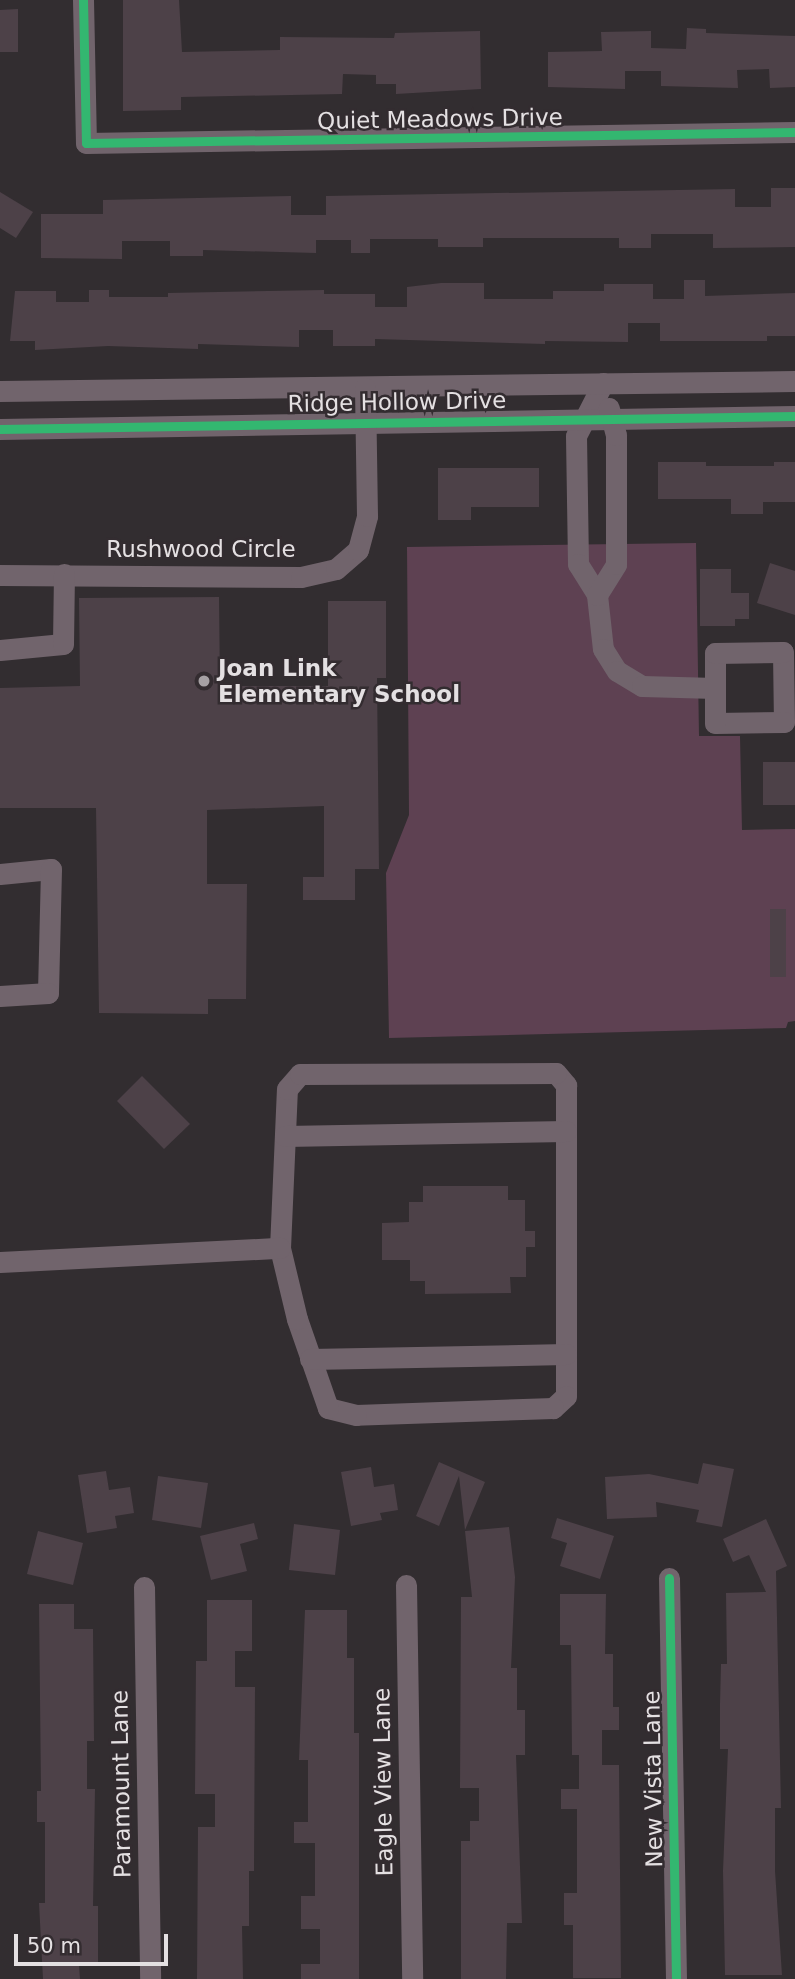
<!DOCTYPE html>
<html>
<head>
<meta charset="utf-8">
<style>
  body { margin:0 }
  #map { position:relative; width:795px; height:1979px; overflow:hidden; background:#322d30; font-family:"DejaVu Sans",sans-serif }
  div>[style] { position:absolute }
  .green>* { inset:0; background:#5e4152 }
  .building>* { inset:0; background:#4d4148 }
  .minor>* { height:21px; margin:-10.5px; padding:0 10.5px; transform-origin:10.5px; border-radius:10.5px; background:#71646c }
  .cycleway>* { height:9px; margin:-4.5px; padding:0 4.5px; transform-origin:4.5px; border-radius:4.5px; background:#33b770 }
  .dots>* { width:19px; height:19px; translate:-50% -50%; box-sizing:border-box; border:4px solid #332c30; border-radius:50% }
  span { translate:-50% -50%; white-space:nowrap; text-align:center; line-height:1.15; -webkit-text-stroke:5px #332c30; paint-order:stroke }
  .street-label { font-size:23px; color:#e4e0e2 }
  .poi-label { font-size:23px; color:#e4e0e2; font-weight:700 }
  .left { translate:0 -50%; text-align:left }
  .scale { position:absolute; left:14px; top:1934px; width:154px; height:32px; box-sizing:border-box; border:4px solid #e4e0e2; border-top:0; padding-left:9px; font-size:21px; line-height:24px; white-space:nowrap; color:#e4e0e2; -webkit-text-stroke:5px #332c30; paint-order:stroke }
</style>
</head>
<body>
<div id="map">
  <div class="green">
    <div style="clip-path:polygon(696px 543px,699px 736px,740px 736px,742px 830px,795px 829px,795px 1021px,788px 1022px,786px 1028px,389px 1038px,386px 873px,409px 815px,407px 547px)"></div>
  </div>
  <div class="building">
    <div style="clip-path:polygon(123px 0,179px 0,182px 52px,280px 50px,280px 37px,394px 38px,395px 33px,480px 31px,481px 89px,396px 94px,396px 84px,376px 84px,376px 75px,343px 74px,342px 94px,181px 97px,181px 110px,123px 111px)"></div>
    <div style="clip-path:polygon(18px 9px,18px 52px,0 52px,0 10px)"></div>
    <div style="clip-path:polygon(687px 28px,706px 29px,706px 33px,795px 36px,795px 87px,770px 88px,769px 69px,737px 70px,738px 88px,661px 86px,661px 71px,625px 71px,625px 89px,548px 87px,548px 52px,602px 51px,601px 32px,651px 31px,651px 48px,686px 49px)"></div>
    <div style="clip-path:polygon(771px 188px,795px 188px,795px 247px,713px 248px,713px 234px,651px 234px,651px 248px,619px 248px,619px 238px,483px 238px,483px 247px,438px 247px,438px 239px,370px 239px,370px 253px,351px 253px,351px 240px,316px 240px,316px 253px,203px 250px,203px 256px,170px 256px,170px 241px,122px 241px,122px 259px,41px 258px,41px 214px,103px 214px,103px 200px,291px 196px,291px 215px,326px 215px,326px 196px,735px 189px,735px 207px,771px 207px)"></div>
    <div style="clip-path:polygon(0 192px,33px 212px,16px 238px,0 228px)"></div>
    <div style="clip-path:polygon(684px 280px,705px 280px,705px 296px,795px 293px,795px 336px,767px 336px,767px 341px,660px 341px,660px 323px,628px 323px,628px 342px,545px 341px,545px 344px,375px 339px,375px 346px,333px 346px,333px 330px,299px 330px,299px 347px,198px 344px,198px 349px,108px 346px,35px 350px,35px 341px,10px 341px,15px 291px,56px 291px,56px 302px,89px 302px,89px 290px,109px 290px,109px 297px,168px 297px,168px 293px,324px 290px,324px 294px,375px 294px,375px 307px,407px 307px,407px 287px,441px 283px,484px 283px,484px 299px,553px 299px,553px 291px,604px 291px,604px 284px,653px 284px,653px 299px,684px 299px)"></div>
    <div style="clip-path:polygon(658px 462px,706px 462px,706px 466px,774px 466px,774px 462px,795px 462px,795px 502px,763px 502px,763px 514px,731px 514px,731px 499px,658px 499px)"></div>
    <div style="clip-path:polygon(438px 468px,539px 468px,539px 507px,471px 507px,471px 520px,438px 520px)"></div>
    <div style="clip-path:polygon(770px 563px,795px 571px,795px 615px,757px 603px)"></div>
    <div style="clip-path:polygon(700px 569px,731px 569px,731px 593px,749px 593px,749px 619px,735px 619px,735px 626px,700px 626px)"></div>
    <div style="clip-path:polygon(219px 597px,220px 686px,328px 686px,328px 601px,386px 601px,386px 678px,377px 678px,379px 869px,355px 869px,355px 900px,303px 900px,303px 877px,324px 877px,324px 806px,207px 810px,207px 884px,247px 884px,246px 999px,208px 999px,208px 1014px,99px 1013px,96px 808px,0 808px,0 688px,80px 686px,79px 598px)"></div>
    <div style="clip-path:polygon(763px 762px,795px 762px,795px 805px,763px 805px)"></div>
    <div style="clip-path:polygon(770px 909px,786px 909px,786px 977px,770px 977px)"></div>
    <div style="clip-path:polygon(142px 1076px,190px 1124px,164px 1149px,117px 1101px)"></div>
    <div style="clip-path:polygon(423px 1186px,508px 1186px,508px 1200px,525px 1200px,525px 1231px,535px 1231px,535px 1247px,526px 1247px,526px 1277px,510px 1277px,511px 1293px,425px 1294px,425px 1281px,410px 1281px,410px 1260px,382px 1260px,382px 1223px,409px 1222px,409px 1202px,423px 1202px)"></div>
    <div style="clip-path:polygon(439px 1462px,485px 1482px,465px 1530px,459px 1476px,439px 1526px,416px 1516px)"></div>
    <div style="clip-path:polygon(703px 1463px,734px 1469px,722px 1527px,696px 1522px,699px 1510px,656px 1502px,657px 1517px,607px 1519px,605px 1477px,649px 1474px,698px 1484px)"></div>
    <div style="clip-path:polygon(371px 1467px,374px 1487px,394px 1484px,398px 1510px,380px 1513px,382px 1520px,351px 1526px,341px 1472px)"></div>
    <div style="clip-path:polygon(106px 1471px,109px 1490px,130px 1487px,134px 1513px,115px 1516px,117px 1528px,87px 1533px,78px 1475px)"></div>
    <div style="clip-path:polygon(158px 1476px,208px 1483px,201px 1528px,152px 1520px)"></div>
    <div style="clip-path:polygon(557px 1518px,614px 1536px,600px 1579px,560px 1566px,567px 1543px,551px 1538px)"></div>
    <div style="clip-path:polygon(766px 1519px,787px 1566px,776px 1571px,781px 1808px,775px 1808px,775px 1871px,782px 1975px,725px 1975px,723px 1871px,728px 1749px,720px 1749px,720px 1704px,721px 1664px,727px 1664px,726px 1593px,766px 1592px,749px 1555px,733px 1562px,723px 1539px)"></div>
    <div style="clip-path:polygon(254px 1523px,258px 1539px,240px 1544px,247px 1571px,211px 1580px,200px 1536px)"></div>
    <div style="clip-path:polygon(294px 1524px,340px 1530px,335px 1575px,289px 1570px)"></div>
    <div style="clip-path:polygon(509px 1527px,515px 1577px,511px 1668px,517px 1668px,517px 1710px,525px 1710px,525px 1755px,516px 1755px,522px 1923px,507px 1923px,506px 1979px,461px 1979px,461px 1841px,470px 1841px,470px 1821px,479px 1821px,479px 1788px,460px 1788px,461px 1597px,472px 1597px,465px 1531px)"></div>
    <div style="clip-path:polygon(38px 1531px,83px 1543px,73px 1585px,27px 1574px)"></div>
    <div style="clip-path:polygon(560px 1594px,606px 1594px,605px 1654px,613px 1654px,613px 1707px,619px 1707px,619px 1730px,602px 1730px,602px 1765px,619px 1765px,621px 1978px,573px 1978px,573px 1925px,564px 1925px,564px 1893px,577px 1893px,577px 1809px,561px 1809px,561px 1789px,579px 1789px,579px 1755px,572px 1755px,571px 1645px,560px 1645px)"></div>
    <div style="clip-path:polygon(207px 1600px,252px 1600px,252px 1651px,235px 1651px,235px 1687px,255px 1687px,254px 1871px,249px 1871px,249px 1926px,242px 1926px,243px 1979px,197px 1979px,198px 1827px,215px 1827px,215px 1794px,195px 1794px,196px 1661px,207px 1661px)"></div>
    <div style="clip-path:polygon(39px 1604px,74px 1604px,74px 1629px,93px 1629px,94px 1741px,87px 1741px,87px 1789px,95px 1789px,93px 1906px,98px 1906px,98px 1965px,79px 1965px,80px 1979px,43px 1979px,39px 1903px,45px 1903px,45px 1822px,37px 1822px,37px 1791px,41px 1791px)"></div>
    <div style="clip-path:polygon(305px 1610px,347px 1610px,347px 1658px,354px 1658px,354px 1733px,359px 1733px,359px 1979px,301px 1979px,301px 1964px,320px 1964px,320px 1929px,301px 1929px,301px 1896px,315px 1896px,315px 1843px,294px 1843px,294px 1822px,308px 1822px,308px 1760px,299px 1760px)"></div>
  </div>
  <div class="minor">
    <div style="left:83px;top:0;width:143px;rotate:88.8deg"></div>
    <div style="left:86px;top:143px;width:709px;rotate:-0.89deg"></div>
    <div style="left:603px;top:383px;width:59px;rotate:117deg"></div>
    <div style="left:576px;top:436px;width:128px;rotate:89.1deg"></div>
    <div style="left:578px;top:564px;width:36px;rotate:58deg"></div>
    <div style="left:597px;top:595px;width:54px;rotate:83.7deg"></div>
    <div style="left:603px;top:649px;width:26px;rotate:58deg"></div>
    <div style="left:617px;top:671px;width:29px;rotate:31deg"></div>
    <div style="left:642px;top:686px;width:73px;rotate:1.6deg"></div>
    <div style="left:0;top:391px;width:795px;rotate:-0.72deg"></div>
    <div style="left:0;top:429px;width:795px;rotate:-0.94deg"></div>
    <div style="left:0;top:575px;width:301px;rotate:0.4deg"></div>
    <div style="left:301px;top:577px;width:36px;rotate:-13deg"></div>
    <div style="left:336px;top:569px;width:29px;rotate:-41deg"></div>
    <div style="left:358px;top:550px;width:35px;rotate:-75deg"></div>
    <div style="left:367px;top:516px;width:128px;rotate:-90.9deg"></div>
    <div style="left:597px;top:595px;width:36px;rotate:-58deg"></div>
    <div style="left:616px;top:564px;width:129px;rotate:-90deg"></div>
    <div style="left:616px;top:435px;width:28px;rotate:-105deg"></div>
    <div style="left:0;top:650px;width:63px;rotate:-5.4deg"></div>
    <div style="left:63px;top:644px;width:70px;rotate:-89.2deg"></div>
    <div style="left:783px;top:652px;width:70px;rotate:89.2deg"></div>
    <div style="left:784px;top:722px;width:69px;rotate:179.2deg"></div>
    <div style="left:715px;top:723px;width:70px;rotate:-90deg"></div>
    <div style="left:715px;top:653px;width:68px;rotate:-0.8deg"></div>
    <div style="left:0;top:874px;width:51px;rotate:-5.6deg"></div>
    <div style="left:51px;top:869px;width:124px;rotate:91.4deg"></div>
    <div style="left:48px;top:993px;width:48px;rotate:176.4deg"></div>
    <div style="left:556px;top:1073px;width:16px;rotate:50deg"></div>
    <div style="left:566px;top:1085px;width:311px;rotate:90deg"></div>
    <div style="left:566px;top:1396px;width:18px;rotate:137deg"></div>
    <div style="left:553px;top:1408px;width:197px;rotate:178deg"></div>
    <div style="left:356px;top:1415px;width:29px;rotate:-166deg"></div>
    <div style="left:328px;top:1408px;width:94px;rotate:-109.2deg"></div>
    <div style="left:297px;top:1319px;width:73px;rotate:-103.5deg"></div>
    <div style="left:280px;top:1248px;width:159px;rotate:-87.5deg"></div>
    <div style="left:287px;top:1089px;width:20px;rotate:-49deg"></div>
    <div style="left:300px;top:1074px;width:256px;rotate:-0.2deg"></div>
    <div style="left:285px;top:1136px;width:281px;rotate:-1deg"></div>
    <div style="left:0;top:1262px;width:280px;rotate:-2.9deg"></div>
    <div style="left:310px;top:1359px;width:256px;rotate:-1.1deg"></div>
    <div style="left:669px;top:1578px;width:401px;rotate:89deg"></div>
    <div style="left:406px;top:1585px;width:394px;rotate:89.1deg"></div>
    <div style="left:144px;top:1587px;width:392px;rotate:89.1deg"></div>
  </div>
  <div class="cycleway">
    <div style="left:83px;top:0;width:143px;rotate:88.8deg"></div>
    <div style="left:86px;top:143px;width:709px;rotate:-0.89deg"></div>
    <div style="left:0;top:429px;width:795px;rotate:-0.94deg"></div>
    <div style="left:669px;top:1578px;width:401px;rotate:89deg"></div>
  </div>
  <div class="dots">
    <div style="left:204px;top:681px;background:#a6a1a4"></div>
  </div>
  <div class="street-label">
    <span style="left:440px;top:119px;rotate:-1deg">Quiet Meadows Drive</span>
    <span style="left:397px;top:402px;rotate:-1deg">Ridge Hollow Drive</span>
    <span style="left:201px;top:549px">Rushwood Circle</span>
    <span style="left:653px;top:1779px;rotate:-91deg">New Vista Lane</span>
    <span style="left:383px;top:1782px;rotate:-91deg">Eagle View Lane</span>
    <span style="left:121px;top:1784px;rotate:-91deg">Paramount Lane</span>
  </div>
  <div class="poi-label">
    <span class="left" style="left:218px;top:681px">Joan Link<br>Elementary School</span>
  </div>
  <div class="scale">50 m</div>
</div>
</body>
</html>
